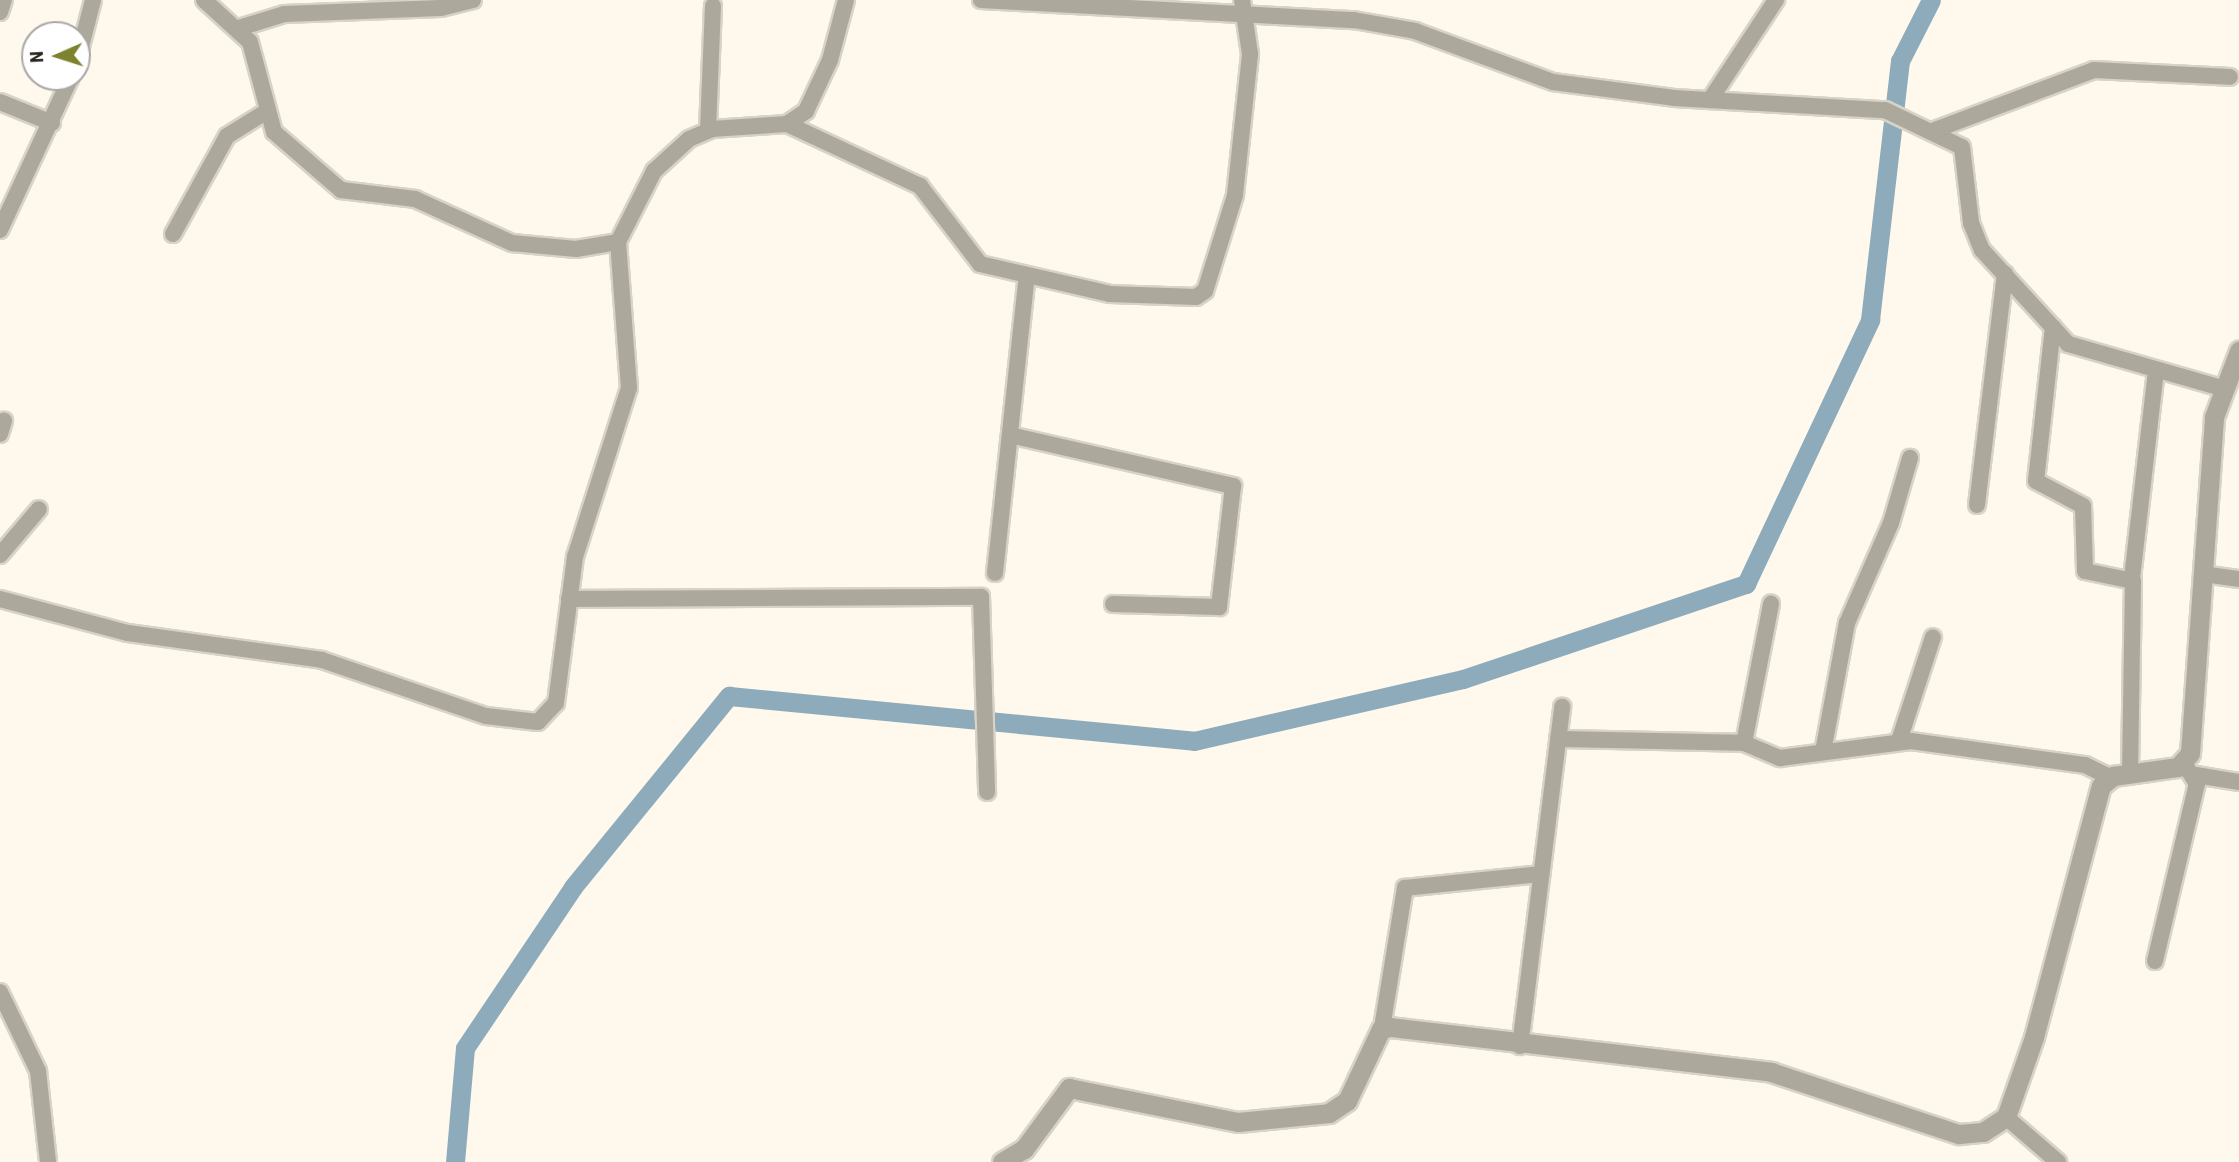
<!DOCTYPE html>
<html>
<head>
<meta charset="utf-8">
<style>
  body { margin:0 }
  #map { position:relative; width:2239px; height:1162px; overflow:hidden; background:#fef9ec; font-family:"Roboto Condensed",sans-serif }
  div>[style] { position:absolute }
  .canal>* { height:19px; margin:-9.5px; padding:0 9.5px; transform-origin:9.5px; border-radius:9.5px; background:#8eabbc }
  .roads { filter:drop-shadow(2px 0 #d7d3c7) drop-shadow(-2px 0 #d7d3c7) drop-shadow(0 2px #d7d3c7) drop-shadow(0 -2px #d7d3c7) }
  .minor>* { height:16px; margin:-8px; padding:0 8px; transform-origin:8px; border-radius:8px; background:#aca89b }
  .tertiary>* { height:19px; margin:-9.5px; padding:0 9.5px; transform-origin:9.5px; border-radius:9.5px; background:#aca89b }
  span { translate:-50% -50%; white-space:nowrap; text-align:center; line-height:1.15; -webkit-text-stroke:6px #fff; paint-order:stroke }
  .north { position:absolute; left:21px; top:21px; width:70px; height:70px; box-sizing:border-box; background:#fff; border:2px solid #a9a7a4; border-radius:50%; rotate:267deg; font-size:19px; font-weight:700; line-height:28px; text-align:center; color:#27241c }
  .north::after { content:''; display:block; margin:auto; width:24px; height:32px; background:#7c822d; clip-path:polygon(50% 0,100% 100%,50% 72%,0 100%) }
</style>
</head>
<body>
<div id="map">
  <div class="canal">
    <div style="left:455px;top:1162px;width:114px;rotate:-85deg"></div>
    <div style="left:465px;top:1048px;width:194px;rotate:-56.1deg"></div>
    <div style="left:573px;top:887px;width:247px;rotate:-50.8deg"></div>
    <div style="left:729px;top:696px;width:467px;rotate:5.5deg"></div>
    <div style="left:1194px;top:741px;width:276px;rotate:-13deg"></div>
    <div style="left:1463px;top:679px;width:299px;rotate:-18.6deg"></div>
    <div style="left:1746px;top:584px;width:292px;rotate:-64.8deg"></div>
    <div style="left:1870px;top:320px;width:261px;rotate:-83.4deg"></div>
    <div style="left:1900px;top:61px;width:68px;rotate:-63.1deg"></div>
  </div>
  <div class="roads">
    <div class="minor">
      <div style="left:204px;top:0;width:62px;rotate:42.4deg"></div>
      <div style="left:250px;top:42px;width:93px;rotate:75.1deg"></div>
      <div style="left:274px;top:132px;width:89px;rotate:40.9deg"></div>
      <div style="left:341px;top:190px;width:75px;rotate:6.9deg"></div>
      <div style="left:415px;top:199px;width:107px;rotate:24.4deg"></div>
      <div style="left:512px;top:243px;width:64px;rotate:5.4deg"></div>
      <div style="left:576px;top:249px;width:43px;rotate:-9.5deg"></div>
      <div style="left:618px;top:242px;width:80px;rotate:-63.1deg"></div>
      <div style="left:654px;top:171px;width:47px;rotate:-42.4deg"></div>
      <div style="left:689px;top:139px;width:25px;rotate:-23deg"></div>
      <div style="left:712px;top:129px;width:75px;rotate:-3.8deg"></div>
      <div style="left:787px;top:124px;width:23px;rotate:-34deg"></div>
      <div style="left:806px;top:111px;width:56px;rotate:-64.8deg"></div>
      <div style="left:830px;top:60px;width:62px;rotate:-75.1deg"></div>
      <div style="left:981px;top:0;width:374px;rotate:3.1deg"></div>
      <div style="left:1354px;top:20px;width:62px;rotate:10.2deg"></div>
      <div style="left:1415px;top:31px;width:147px;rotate:20.3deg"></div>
      <div style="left:1553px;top:82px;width:122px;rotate:7.5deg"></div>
      <div style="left:1674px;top:98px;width:211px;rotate:3.3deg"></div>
      <div style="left:1885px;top:110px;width:85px;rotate:25.7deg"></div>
      <div style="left:1962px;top:147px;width:77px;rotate:83.2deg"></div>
      <div style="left:1971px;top:223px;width:29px;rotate:68deg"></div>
      <div style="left:1982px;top:250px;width:127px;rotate:47.5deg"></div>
      <div style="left:2068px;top:344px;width:159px;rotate:16deg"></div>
      <div style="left:0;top:12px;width:13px;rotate:-72deg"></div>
      <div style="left:239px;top:28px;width:47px;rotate:-17.3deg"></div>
      <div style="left:284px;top:14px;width:157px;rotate:-2.2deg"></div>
      <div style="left:441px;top:8px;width:33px;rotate:-14deg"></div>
      <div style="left:77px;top:62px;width:64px;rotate:-75.5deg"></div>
      <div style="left:1710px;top:100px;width:120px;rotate:-56.6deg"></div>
      <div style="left:0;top:102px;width:56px;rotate:22deg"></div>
      <div style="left:787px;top:124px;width:147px;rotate:25deg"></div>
      <div style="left:920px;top:186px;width:98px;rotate:52.4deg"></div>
      <div style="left:980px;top:264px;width:133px;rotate:13deg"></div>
      <div style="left:1110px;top:294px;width:86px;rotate:2deg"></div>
      <div style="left:1196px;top:297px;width:11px;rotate:-34deg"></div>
      <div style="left:1205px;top:291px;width:101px;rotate:-72.6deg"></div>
      <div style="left:1235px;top:195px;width:142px;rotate:-83.9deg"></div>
      <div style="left:1250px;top:54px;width:55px;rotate:-98.4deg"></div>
      <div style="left:708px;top:130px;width:124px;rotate:-87.7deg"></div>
      <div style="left:1935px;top:130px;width:170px;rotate:-20.7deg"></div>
      <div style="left:2094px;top:70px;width:136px;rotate:2.9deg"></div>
      <div style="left:0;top:230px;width:169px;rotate:-65.1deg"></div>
      <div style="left:173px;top:234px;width:112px;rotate:-61.1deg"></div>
      <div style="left:227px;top:136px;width:44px;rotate:-31.9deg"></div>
      <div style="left:2053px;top:327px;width:155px;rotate:96.3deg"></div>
      <div style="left:2036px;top:481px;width:53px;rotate:28deg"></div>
      <div style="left:2083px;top:506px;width:65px;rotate:88.2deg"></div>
      <div style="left:2085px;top:571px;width:49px;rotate:11.8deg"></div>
      <div style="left:2133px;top:581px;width:192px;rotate:90.9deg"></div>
      <div style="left:0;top:434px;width:14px;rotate:-73deg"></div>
      <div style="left:1010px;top:435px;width:229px;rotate:12.9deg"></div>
      <div style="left:1233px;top:486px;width:122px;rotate:96.6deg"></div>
      <div style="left:1219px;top:607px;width:106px;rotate:-178.4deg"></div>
      <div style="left:1977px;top:505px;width:233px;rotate:-83.1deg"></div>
      <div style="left:0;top:555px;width:60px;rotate:-49.7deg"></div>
      <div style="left:995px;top:573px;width:299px;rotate:-83.9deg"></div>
      <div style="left:2203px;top:574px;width:36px;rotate:8deg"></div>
      <div style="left:2132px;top:578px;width:208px;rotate:-83.4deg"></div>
      <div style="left:0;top:599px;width:132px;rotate:14.9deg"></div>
      <div style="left:128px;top:633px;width:196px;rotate:7.9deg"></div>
      <div style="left:322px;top:660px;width:173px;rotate:18.9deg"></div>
      <div style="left:486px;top:716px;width:52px;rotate:6.6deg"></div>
      <div style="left:538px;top:722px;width:26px;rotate:-47deg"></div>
      <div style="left:556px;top:703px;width:147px;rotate:-82.6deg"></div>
      <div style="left:575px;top:557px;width:177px;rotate:-72.3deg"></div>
      <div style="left:629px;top:388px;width:146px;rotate:-94.3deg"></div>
      <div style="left:569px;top:599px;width:412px;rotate:-0.3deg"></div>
      <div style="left:981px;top:597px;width:195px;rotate:88.2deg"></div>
      <div style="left:1558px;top:739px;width:186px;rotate:1.2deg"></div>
      <div style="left:1744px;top:743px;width:142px;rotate:-79deg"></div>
      <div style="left:1899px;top:741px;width:109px;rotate:-71.9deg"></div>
      <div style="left:1744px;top:743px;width:39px;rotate:23deg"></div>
      <div style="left:1780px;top:758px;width:132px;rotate:-7.4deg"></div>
      <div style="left:1911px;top:741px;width:176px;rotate:7.9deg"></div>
      <div style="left:2085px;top:765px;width:28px;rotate:26deg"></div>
      <div style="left:1823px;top:752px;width:131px;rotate:-79.5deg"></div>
      <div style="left:1847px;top:623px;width:109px;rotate:-66.3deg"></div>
      <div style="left:1891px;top:523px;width:68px;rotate:-73.7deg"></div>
      <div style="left:2196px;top:775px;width:44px;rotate:9.2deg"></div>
      <div style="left:2155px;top:961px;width:182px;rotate:-76.7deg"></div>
      <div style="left:2197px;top:784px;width:25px;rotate:-122deg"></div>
      <div style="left:0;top:992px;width:88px;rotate:64.3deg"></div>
      <div style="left:38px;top:1071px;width:92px;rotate:83.7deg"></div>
      <div style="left:1382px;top:1028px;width:142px;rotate:-80.7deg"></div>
      <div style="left:1405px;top:888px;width:137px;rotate:-5.9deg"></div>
      <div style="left:1520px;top:1046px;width:342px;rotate:-82.9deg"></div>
      <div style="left:2006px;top:1117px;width:69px;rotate:40.9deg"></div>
    </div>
    <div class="tertiary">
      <div style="left:1002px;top:1162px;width:26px;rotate:-31deg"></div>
      <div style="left:1024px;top:1149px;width:76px;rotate:-53.6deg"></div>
      <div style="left:1069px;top:1088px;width:172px;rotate:11.4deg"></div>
      <div style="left:1238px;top:1122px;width:91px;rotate:-5.6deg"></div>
      <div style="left:1329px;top:1113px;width:22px;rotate:-34deg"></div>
      <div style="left:1347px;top:1101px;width:80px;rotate:-64.7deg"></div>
      <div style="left:1381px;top:1029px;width:9px;rotate:-13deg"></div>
      <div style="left:1390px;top:1027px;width:384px;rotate:6.7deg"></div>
      <div style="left:1771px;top:1072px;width:198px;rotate:18.3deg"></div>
      <div style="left:1959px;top:1134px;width:24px;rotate:-5deg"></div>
      <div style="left:1983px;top:1132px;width:27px;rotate:-33deg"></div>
      <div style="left:2006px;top:1117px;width:85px;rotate:-70.7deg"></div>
      <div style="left:2034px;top:1037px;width:260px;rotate:-75.1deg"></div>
      <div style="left:2101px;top:786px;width:16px;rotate:-40deg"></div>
      <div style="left:2113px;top:776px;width:66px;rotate:-7.9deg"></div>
      <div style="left:2178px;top:767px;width:18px;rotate:-49deg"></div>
      <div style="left:2190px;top:753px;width:337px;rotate:-85.9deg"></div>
      <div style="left:2214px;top:417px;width:71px;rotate:-69.3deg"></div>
    </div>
  </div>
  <div class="north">N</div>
</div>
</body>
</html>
